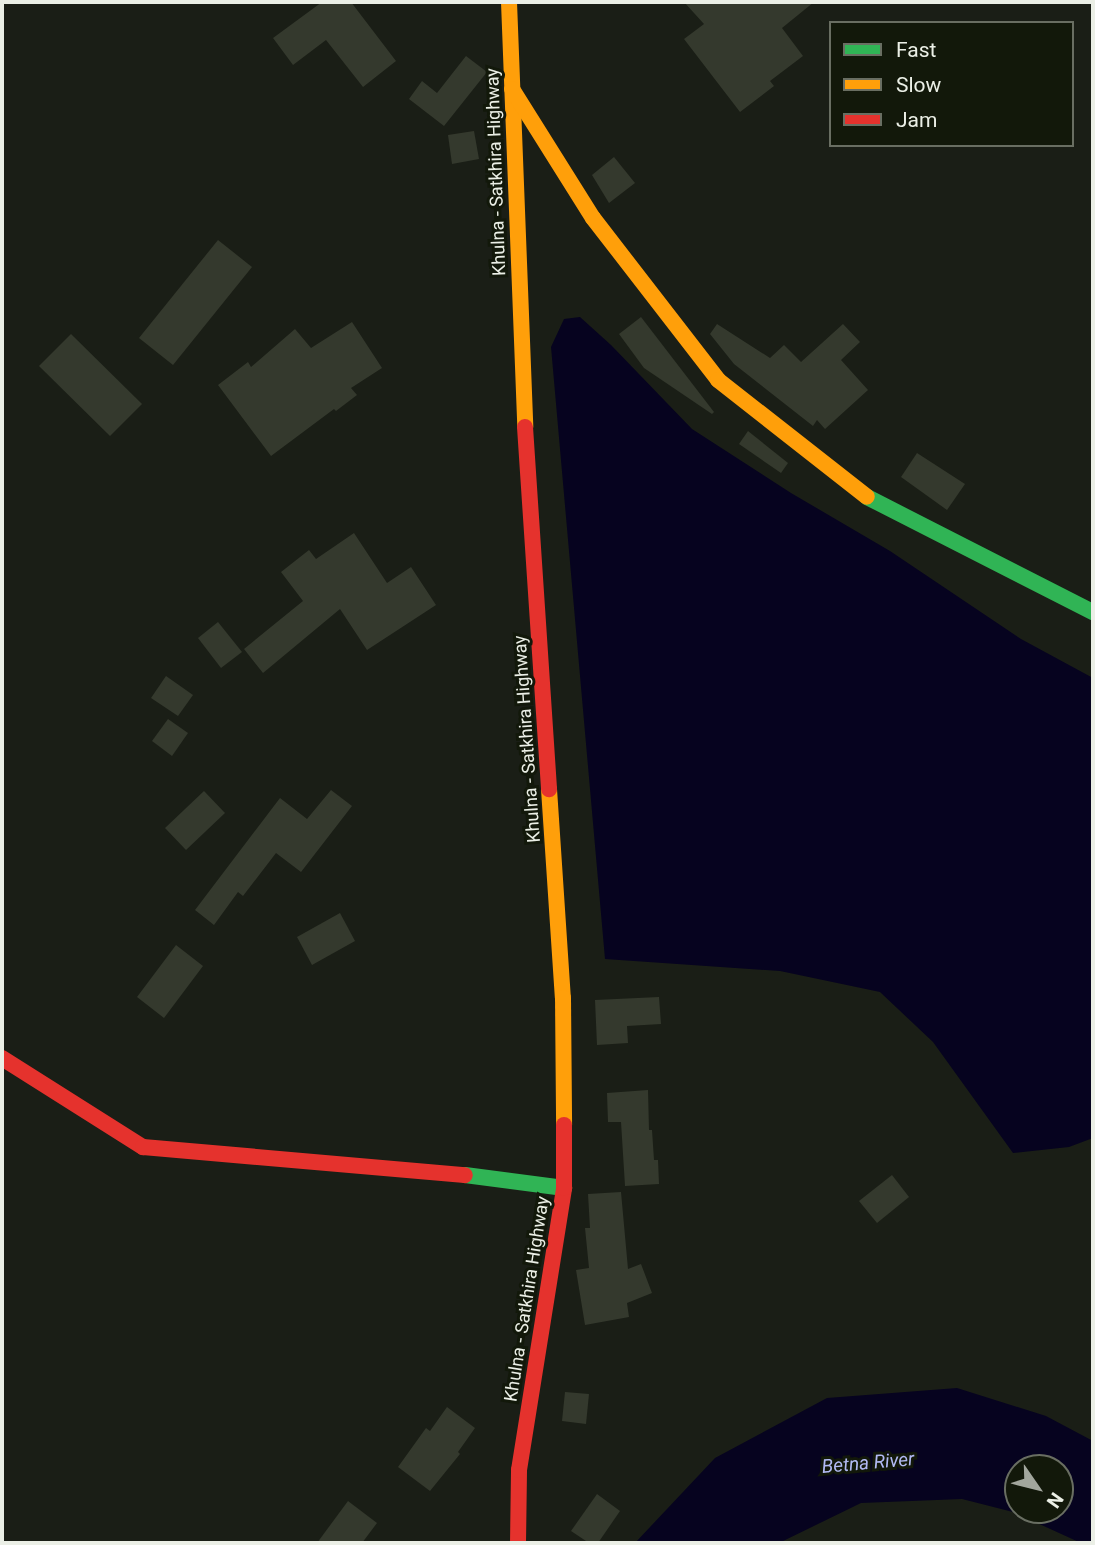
<!DOCTYPE html>
<html>
<head>
<meta charset="utf-8">
<style>
  body { margin:0 }
  #map { position:relative; width:1095px; height:1545px; overflow:hidden; background:#1a1e16; font-family:Roboto,sans-serif }
  div>[style] { position:absolute }
  .water>* { inset:0; background:#06031f }
  .building>* { inset:0; background:#34392d }
  .fast>* { height:16px; margin:-8px; padding:0 8px; transform-origin:8px; border-radius:8px; background:#30b455 }
  .slow>* { height:16px; margin:-8px; padding:0 8px; transform-origin:8px; border-radius:8px; background:#ff9f0a }
  .jam>* { height:16px; margin:-8px; padding:0 8px; transform-origin:8px; border-radius:8px; background:#e5322d }
  span { translate:-50% -50%; white-space:nowrap; text-align:center; line-height:1.15; -webkit-text-stroke:6px #12180a; paint-order:stroke }
  .street-label { font-size:18px; color:#ebefe6 }
  .water-label { font-size:19px; color:#b2baf3; font-style:italic }
  .frame { position:absolute; inset:0; border:4px solid #ebefe6; pointer-events:none }
  .legend { position:absolute; left:829px; top:21px; width:245px; height:126px; box-sizing:border-box; background:#12180a; border:2px solid #696e62; margin:0; padding:9px 12px; list-style:none; font-size:21px; color:#ebefe6 }
  .legend li { display:flex; align-items:center; gap:14px; height:35px }
  .legend b { width:35px; border:2px solid #696e62 }
  .north { position:absolute; left:1004px; top:1454px; width:70px; height:70px; box-sizing:border-box; background:#12180a; border:2px solid #696e62; border-radius:50%; rotate:125deg; font-size:19px; font-weight:700; line-height:28px; text-align:center; color:#ebefe6 }
  .north::after { content:''; display:block; margin:auto; width:24px; height:32px; background:#a2a69d; clip-path:polygon(50% 0,100% 100%,50% 72%,0 100%) }
</style>
</head>
<body>
<div id="map">
  <div class="water">
    <div style="clip-path:polygon(580px 317px,611px 345px,692px 429px,791px 493px,890px 551px,1021px 639px,1093px 678px,1093px 1138px,1069px 1147px,1013px 1153px,933px 1042px,880px 992px,780px 971px,605px 959px,551px 347px,564px 319px)"></div>
    <div style="clip-path:polygon(evenodd,957px 1388px,1046px 1416px,1093px 1441px,1093px 1543px,1081px 1543px,1013px 1512px,962px 1499px,861px 1503px,779px 1543px,635px 1543px,715px 1458px,827px 1398px,957px 1388px,1018px 1468px,1060px 1468px,1060px 1510px,1018px 1510px,1018px 1468px)"></div>
  </div>
  <div class="building">
    <div style="clip-path:polygon(322px 2px,351px 2px,396px 61px,363px 87px,326px 40px,293px 65px,273px 38px)"></div>
    <div style="clip-path:polygon(684px 2px,814px 2px,782px 28px,803px 56px,770px 81px,774px 86px,740px 112px,684px 39px,704px 24px)"></div>
    <div style="clip-path:polygon(466px 56px,487px 72px,444px 126px,409px 99px,422px 81px,437px 93px)"></div>
    <div style="clip-path:polygon(474px 131px,479px 159px,452px 164px,448px 135px)"></div>
    <div style="clip-path:polygon(614px 157px,635px 183px,609px 203px,592px 175px)"></div>
    <div style="clip-path:polygon(218px 240px,252px 267px,173px 365px,139px 338px)"></div>
    <div style="clip-path:polygon(641px 317px,714px 412px,712px 414px,644px 368px,619px 334px)"></div>
    <div style="clip-path:polygon(352px 322px,382px 368px,351px 388px,357px 395px,336px 411px,334px 409px,271px 456px,218px 385px,248px 362px,251px 367px,295px 329px,311px 348px)"></div>
    <div style="clip-path:polygon(717px 324px,770px 358px,784px 345px,801px 362px,843px 324px,860px 342px,841px 360px,868px 390px,825px 429px,817px 420px,813px 426px,734px 364px,710px 334px)"></div>
    <div style="clip-path:polygon(71px 334px,142px 404px,110px 436px,39px 366px)"></div>
    <div style="clip-path:polygon(748px 431px,788px 463px,781px 473px,739px 444px)"></div>
    <div style="clip-path:polygon(917px 453px,965px 484px,947px 510px,901px 477px)"></div>
    <div style="clip-path:polygon(354px 533px,387px 583px,411px 567px,436px 605px,367px 650px,340px 609px,263px 673px,244px 649px,303px 601px,281px 572px,309px 550px,316px 559px)"></div>
    <div style="clip-path:polygon(218px 622px,242px 652px,221px 668px,198px 638px)"></div>
    <div style="clip-path:polygon(166px 676px,193px 695px,178px 716px,151px 698px)"></div>
    <div style="clip-path:polygon(168px 719px,188px 733px,172px 756px,152px 741px)"></div>
    <div style="clip-path:polygon(331px 790px,352px 806px,301px 872px,276px 853px,243px 896px,238px 892px,214px 925px,195px 910px,280px 798px,307px 819px)"></div>
    <div style="clip-path:polygon(204px 791px,225px 813px,186px 850px,165px 828px)"></div>
    <div style="clip-path:polygon(340px 913px,355px 941px,312px 965px,297px 937px)"></div>
    <div style="clip-path:polygon(176px 945px,203px 966px,164px 1018px,137px 997px)"></div>
    <div style="clip-path:polygon(659px 997px,661px 1024px,627px 1026px,628px 1043px,597px 1045px,595px 1000px)"></div>
    <div style="clip-path:polygon(648px 1090px,649px 1130px,652px 1130px,654px 1160px,658px 1160px,659px 1184px,625px 1186px,621px 1122px,608px 1122px,607px 1093px)"></div>
    <div style="clip-path:polygon(892px 1175px,909px 1197px,877px 1223px,859px 1201px)"></div>
    <div style="clip-path:polygon(621px 1192px,628px 1269px,641px 1264px,652px 1293px,627px 1303px,629px 1317px,585px 1325px,576px 1270px,589px 1268px,585px 1228px,590px 1228px,588px 1194px)"></div>
    <div style="clip-path:polygon(565px 1392px,589px 1394px,586px 1424px,562px 1421px)"></div>
    <div style="clip-path:polygon(447px 1407px,475px 1428px,458px 1452px,460px 1454px,430px 1491px,398px 1467px,426px 1428px,430px 1431px)"></div>
    <div style="clip-path:polygon(597px 1494px,620px 1511px,598px 1543px,589px 1543px,571px 1531px)"></div>
    <div style="clip-path:polygon(348px 1501px,377px 1523px,362px 1543px,317px 1543px)"></div>
  </div>
  <div class="fast">
    <div style="left:867px;top:497px;width:254px;rotate:27deg"></div>
    <div style="left:465px;top:1175px;width:100px;rotate:7.5deg"></div>
  </div>
  <div class="slow">
    <div style="left:509px;top:2px;width:425px;rotate:87.8deg"></div>
    <div style="left:512px;top:89px;width:152px;rotate:57.9deg"></div>
    <div style="left:593px;top:218px;width:205px;rotate:52.3deg"></div>
    <div style="left:718px;top:380px;width:189px;rotate:38.1deg"></div>
    <div style="left:549px;top:789px;width:209px;rotate:86.2deg"></div>
    <div style="left:563px;top:998px;width:127px;rotate:89.5deg"></div>
  </div>
  <div class="jam">
    <div style="left:525px;top:427px;width:363px;rotate:86.2deg"></div>
    <div style="left:2px;top:1058px;width:167px;rotate:32.3deg"></div>
    <div style="left:143px;top:1147px;width:323px;rotate:5deg"></div>
    <div style="left:518px;top:1543px;width:73px;rotate:-89.2deg"></div>
    <div style="left:519px;top:1470px;width:286px;rotate:-80.9deg"></div>
    <div style="left:564px;top:1188px;width:63px;rotate:-90deg"></div>
  </div>
  <div class="street-label">
    <span style="left:496px;top:172px;rotate:-92deg">Khulna - Satkhira Highway</span>
    <span style="left:527px;top:739px;rotate:-94deg">Khulna - Satkhira Highway</span>
    <span style="left:527px;top:1299px;rotate:-81deg">Khulna - Satkhira Highway</span>
  </div>
  <div class="water-label">
    <span style="left:868px;top:1463px;rotate:-5deg">Betna River</span>
  </div>
  <div class="frame"></div>
  <ul class="legend">
  <li><b style="height:9px;background:#30b455"></b>Fast</li>
  <li><b style="height:9px;background:#ff9f0a"></b>Slow</li>
  <li><b style="height:9px;background:#e5322d"></b>Jam</li>
  </ul>
  <div class="north">N</div>
</div>
</body>
</html>
